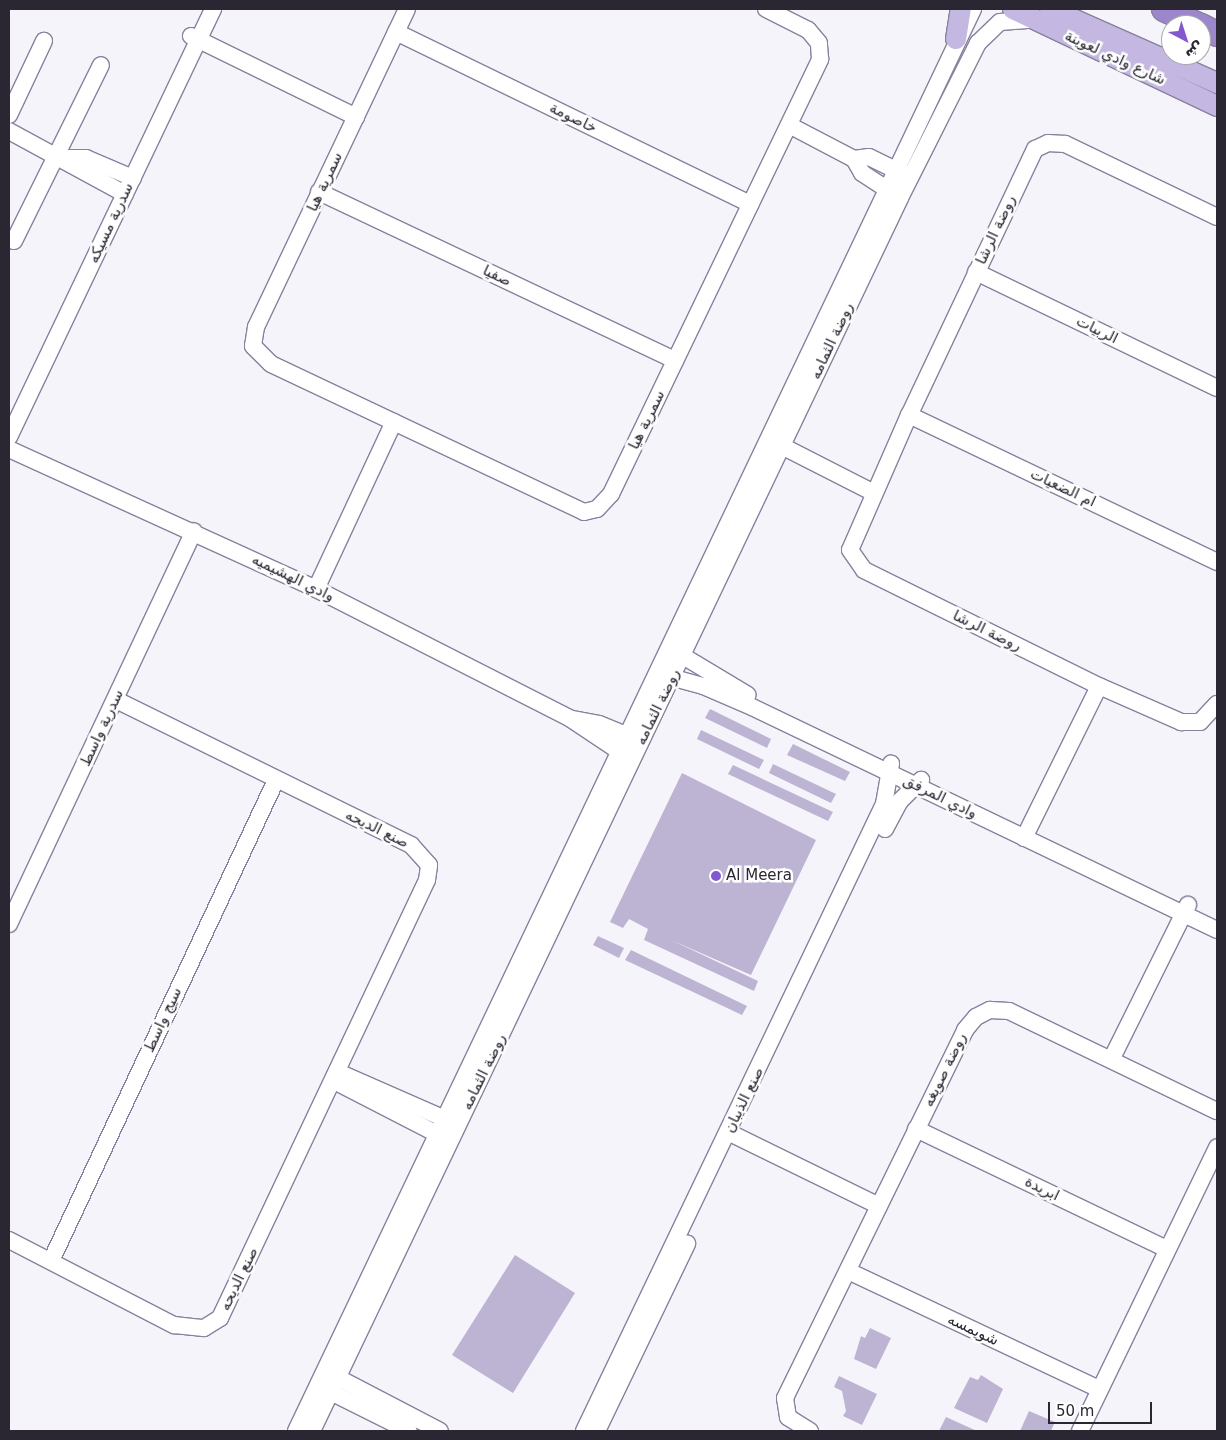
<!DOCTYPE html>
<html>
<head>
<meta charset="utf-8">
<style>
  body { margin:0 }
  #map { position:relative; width:1226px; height:1440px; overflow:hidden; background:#f6f4fb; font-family:"DejaVu Sans",Vazirmatn,sans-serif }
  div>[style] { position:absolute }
  .building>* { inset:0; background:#bcb4d2 }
  .roads { filter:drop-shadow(1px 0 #88819d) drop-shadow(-1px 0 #88819d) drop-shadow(0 1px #88819d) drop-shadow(0 -1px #88819d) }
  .minor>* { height:16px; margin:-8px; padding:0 8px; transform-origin:8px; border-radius:8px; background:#fff }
  .major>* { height:20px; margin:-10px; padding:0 10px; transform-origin:10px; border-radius:10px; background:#c4b7e1 }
  .highway>* { height:24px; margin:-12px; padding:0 12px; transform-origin:12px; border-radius:12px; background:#9c87cd }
  .dots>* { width:14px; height:14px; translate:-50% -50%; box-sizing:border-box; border:2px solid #fff; border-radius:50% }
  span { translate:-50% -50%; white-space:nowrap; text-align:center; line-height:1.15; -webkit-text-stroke:5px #fff; paint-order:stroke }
  .street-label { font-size:15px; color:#2a2732 }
  .poi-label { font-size:15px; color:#2a2732 }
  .left { translate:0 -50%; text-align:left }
  .frame { position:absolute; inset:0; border:10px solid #2a2732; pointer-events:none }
  .north { position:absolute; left:1161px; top:15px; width:50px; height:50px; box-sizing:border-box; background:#fff; border:1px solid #aaa9ad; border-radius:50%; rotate:140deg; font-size:14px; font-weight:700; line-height:20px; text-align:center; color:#2a2732 }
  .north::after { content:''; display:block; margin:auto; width:18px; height:22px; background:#8357d0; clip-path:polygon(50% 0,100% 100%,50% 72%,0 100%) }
  .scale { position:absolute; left:1048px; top:1402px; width:104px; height:22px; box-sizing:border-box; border:2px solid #2a2732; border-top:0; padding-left:6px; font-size:15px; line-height:18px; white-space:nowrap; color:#2a2732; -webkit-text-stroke:4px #fff; paint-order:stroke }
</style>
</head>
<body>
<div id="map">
  <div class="building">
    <div style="clip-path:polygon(710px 709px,771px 739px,767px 748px,705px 718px)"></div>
    <div style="clip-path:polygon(701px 730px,764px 760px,759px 769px,697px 739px)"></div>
    <div style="clip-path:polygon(793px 744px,850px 772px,845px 781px,787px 755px)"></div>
    <div style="clip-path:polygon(773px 764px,836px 794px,831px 803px,769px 773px)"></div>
    <div style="clip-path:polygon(733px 765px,833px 812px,828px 821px,728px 774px)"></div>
    <div style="clip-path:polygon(682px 773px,816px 840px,751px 975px,671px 940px,758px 981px,754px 991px,644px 940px,648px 929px,629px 919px,623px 928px,610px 922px)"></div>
    <div style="clip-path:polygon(598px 936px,624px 948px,619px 958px,593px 945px)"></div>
    <div style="clip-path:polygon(631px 950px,747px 1006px,742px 1015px,625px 960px)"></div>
    <div style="clip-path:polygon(515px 1255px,575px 1293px,513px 1393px,452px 1355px)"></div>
    <div style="clip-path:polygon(870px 1328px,891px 1338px,876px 1369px,854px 1359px,861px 1336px,865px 1338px)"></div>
    <div style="clip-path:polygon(981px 1375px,1003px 1389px,987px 1423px,954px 1408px,970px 1377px,978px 1380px)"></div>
    <div style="clip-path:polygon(839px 1376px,877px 1394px,862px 1425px,843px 1416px,846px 1411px,842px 1391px,834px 1387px)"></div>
    <div style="clip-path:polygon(1029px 1411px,1055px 1422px,1051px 1431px,1020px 1431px)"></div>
    <div style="clip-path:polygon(946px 1417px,977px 1431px,939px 1431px)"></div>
  </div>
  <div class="roads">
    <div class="minor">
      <div style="left:407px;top:9px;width:352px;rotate:115.4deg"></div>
      <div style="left:256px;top:327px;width:19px;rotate:99deg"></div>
      <div style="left:253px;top:346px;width:25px;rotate:45deg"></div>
      <div style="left:271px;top:364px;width:346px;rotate:25.3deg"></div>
      <div style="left:584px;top:512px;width:13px;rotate:-13deg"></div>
      <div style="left:597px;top:509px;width:21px;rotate:-47deg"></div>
      <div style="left:611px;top:494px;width:483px;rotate:-64.3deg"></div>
      <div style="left:820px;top:59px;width:16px;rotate:-94deg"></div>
      <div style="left:819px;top:43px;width:17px;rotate:-130deg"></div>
      <div style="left:808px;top:30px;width:47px;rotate:-153.4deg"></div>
      <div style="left:396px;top:32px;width:394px;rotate:25.9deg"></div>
      <div style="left:191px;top:36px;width:184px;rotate:26.1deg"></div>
      <div style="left:9px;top:115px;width:82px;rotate:-64.7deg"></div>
      <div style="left:789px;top:125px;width:73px;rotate:27.6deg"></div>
      <div style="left:854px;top:159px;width:16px;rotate:60deg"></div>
      <div style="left:862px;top:173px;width:38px;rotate:33deg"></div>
      <div style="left:9px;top:131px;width:132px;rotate:28.5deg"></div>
      <div style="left:62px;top:158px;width:24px"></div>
      <div style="left:86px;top:158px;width:51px;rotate:23.1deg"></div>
      <div style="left:854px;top:159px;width:15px;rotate:-8deg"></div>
      <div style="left:869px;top:157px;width:37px;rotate:26deg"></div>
      <div style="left:319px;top:192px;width:394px;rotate:25.3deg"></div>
      <div style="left:1217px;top:217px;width:169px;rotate:-154.3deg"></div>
      <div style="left:1065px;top:144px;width:17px;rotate:-177deg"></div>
      <div style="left:1048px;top:143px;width:14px;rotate:155deg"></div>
      <div style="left:1035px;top:149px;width:294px;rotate:115.3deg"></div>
      <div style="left:909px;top:415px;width:147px;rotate:113.6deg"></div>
      <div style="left:850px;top:550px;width:24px;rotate:55deg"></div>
      <div style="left:864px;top:570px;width:262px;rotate:26.3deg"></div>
      <div style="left:1099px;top:686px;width:90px;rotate:23.7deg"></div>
      <div style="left:1181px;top:722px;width:19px"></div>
      <div style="left:1200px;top:722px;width:25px;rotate:-47deg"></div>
      <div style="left:14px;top:241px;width:196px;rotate:-63.7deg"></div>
      <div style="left:976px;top:272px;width:267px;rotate:25.7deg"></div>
      <div style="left:909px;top:415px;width:341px;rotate:25.5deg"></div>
      <div style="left:9px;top:437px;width:474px;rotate:-64.5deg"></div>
      <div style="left:774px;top:442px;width:112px;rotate:27deg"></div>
      <div style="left:9px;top:449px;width:337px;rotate:24.5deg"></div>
      <div style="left:316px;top:589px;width:286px;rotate:27deg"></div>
      <div style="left:571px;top:719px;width:69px;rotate:33.7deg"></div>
      <div style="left:316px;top:589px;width:184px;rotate:-65deg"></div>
      <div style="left:673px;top:650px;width:87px;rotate:31deg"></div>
      <div style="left:663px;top:675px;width:41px;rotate:15.4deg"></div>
      <div style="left:703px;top:686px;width:53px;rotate:23.2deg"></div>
      <div style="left:752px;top:707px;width:516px;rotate:25.62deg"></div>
      <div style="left:573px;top:719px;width:26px;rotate:11deg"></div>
      <div style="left:599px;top:724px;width:42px;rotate:22.3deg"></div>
      <div style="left:885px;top:829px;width:32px;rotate:-62deg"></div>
      <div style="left:900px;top:801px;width:30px;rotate:-45deg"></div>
      <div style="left:1024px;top:838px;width:169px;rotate:-63.7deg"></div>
      <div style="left:9px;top:924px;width:434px;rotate:-64.8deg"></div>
      <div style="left:1112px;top:1058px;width:171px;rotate:-63.6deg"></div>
      <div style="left:338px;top:1072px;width:127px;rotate:23.7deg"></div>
      <div style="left:334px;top:1081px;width:125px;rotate:27.2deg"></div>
      <div style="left:916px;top:1129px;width:278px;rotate:25.6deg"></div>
      <div style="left:728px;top:1132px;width:168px;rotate:26.1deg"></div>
      <div style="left:9px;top:1240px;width:186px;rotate:27.3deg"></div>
      <div style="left:174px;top:1325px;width:30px;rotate:6deg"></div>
      <div style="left:204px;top:1328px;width:19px;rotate:-32deg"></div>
      <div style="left:220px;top:1318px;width:484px;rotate:-64.7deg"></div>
      <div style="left:427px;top:880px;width:15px;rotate:-82deg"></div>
      <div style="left:429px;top:865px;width:27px;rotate:-132deg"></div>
      <div style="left:411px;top:845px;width:329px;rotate:-153.8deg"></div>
      <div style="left:51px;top:1261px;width:531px;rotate:-64.93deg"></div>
      <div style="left:848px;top:1271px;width:277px;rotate:25.2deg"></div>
      <div style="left:329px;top:1373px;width:125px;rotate:27.6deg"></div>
      <div style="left:321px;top:1387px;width:98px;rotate:26.6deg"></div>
      <div style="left:296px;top:1431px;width:1575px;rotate:-64.54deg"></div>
      <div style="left:312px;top:1431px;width:1366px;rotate:-64.5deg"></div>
      <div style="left:900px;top:198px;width:174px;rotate:-63.3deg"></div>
      <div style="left:978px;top:43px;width:30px;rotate:-44deg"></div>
      <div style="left:1000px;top:22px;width:31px;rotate:-4deg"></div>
      <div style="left:584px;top:1431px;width:695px;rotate:-64.43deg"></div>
      <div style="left:884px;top:804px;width:41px;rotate:-80.1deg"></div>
      <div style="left:597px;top:1431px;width:208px;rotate:-64.3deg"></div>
      <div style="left:810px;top:1431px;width:26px;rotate:-148deg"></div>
      <div style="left:788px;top:1417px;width:19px;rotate:-99deg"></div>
      <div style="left:785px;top:1398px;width:410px;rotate:-63.9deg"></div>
      <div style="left:965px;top:1030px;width:17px;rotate:-50deg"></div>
      <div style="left:976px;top:1017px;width:16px;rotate:-27deg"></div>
      <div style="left:990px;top:1010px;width:19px;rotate:3deg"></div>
      <div style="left:1009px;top:1011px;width:231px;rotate:25.7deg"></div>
      <div style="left:1080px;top:1431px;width:315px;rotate:-64.2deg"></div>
    </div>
    <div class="major">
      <div style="left:1013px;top:9px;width:226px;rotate:25.4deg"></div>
      <div style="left:1050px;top:9px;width:183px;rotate:23.9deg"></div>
      <div style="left:956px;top:39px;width:30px;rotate:-81deg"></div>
    </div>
    <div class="highway">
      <div style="left:1164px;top:9px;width:38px;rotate:25deg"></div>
      <div style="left:1201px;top:26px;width:18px;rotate:27deg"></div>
    </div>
  </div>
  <div class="dots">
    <div style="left:716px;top:876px;background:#8357d0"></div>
  </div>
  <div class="street-label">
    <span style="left:1115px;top:58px;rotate:25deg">شارع وادي لعوينة</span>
    <span style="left:573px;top:118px;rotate:26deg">خاصومة</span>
    <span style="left:325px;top:182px;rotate:-65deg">سمرية هيا</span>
    <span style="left:111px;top:223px;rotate:-65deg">سدرية مسيكه</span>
    <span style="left:996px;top:230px;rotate:-65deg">روضة الرشا</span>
    <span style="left:497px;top:276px;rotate:25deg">صفيا</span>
    <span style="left:1097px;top:330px;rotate:26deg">الربيات</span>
    <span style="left:832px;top:341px;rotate:-65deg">روضة الثمامه</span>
    <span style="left:647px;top:420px;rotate:-64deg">سمرية هيا</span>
    <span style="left:1063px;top:488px;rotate:25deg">ام الضعيات</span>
    <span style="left:293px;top:578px;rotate:26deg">وادي الهشيميه</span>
    <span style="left:987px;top:631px;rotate:26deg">روضة الرشا</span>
    <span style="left:658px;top:707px;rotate:-64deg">روضة الثمامه</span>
    <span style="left:102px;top:728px;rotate:-65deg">سدرية واسط</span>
    <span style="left:940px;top:797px;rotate:26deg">وادي المرفق</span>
    <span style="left:377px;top:829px;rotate:26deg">صنع الديحه</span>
    <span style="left:163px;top:1020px;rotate:-65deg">سيج واسط</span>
    <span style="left:945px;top:1070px;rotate:-64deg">روضة صويغه</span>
    <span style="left:484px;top:1072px;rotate:-64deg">روضة الثمامه</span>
    <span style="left:744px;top:1100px;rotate:-64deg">صنع الذيبان</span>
    <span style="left:1042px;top:1189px;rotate:26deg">ابريدة</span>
    <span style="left:239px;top:1279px;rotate:-64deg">صنع الديحه</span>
    <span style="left:973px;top:1330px;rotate:25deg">شويمسه</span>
  </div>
  <div class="poi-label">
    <span class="left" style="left:726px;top:876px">Al Meera</span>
  </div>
  <div class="frame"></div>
  <div class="north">ش</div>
  <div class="scale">50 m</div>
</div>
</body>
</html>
